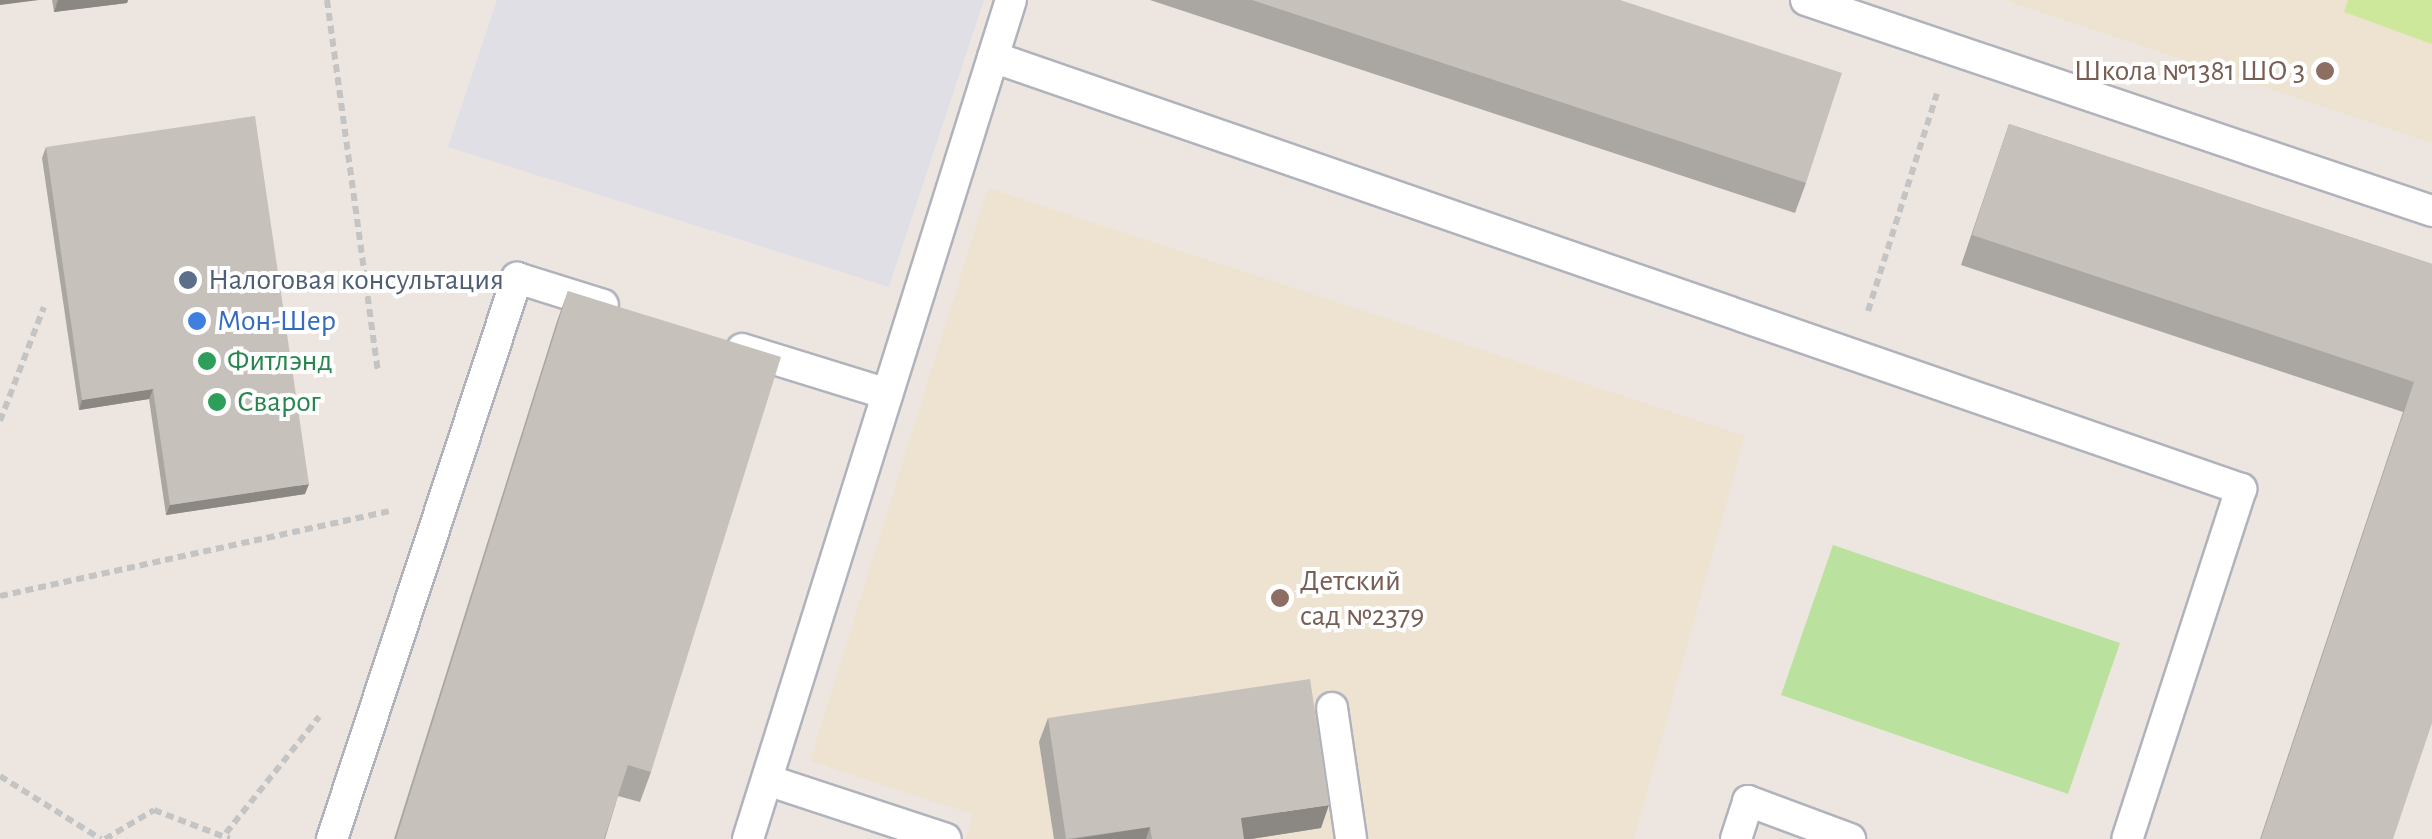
<!DOCTYPE html>
<html>
<head>
<meta charset="utf-8">
<style>
  body { margin:0 }
  #map { position:relative; width:2432px; height:839px; overflow:hidden; background:#ede6e0; font-family:"Alegreya Sans",sans-serif }
  div>[style] { position:absolute }
  .industrial>* { inset:0; background:#e1dfe6 }
  .education>* { inset:0; background:#eee2d0 }
  .green>* { inset:0; background:#bae29e }
  .pitch>* { inset:0; background:#cde89a }
  .path>* { height:6px; margin-top:-3px; transform-origin:0; background:repeating-linear-gradient(90deg,#c4c4c4 0 8px,transparent 0 13px) }
  .roads { filter:drop-shadow(2px 0 #b0b3bc) drop-shadow(-2px 0 #b0b3bc) drop-shadow(0 2px #b0b3bc) drop-shadow(0 -2px #b0b3bc) }
  .service>* { height:30px; margin:-15px; padding:0 15px; transform-origin:15px; border-radius:15px; background:#fff }
  .wall>* { inset:0; background:#aaa6a1 }
  .shaded-wall>* { inset:0; background:#8b8783 }
  .building>* { inset:0; background:#c6c1bb }
  .dots>* { width:28px; height:28px; translate:-50% -50%; box-sizing:border-box; border:5px solid #fff; border-radius:50% }
  span { translate:-50% -50%; white-space:nowrap; text-align:center; line-height:1.15; -webkit-text-stroke:8px #fff; paint-order:stroke }
  .education-label { font-size:30px; color:#785e54 }
  .right { translate:-100% -50%; text-align:right }
  .left { translate:0 -50%; text-align:left }
  .service-label { font-size:30px; color:#4e5e75 }
  .shop-label { font-size:30px; color:#366cbe }
  .leisure-label { font-size:30px; color:#27864d }
</style>
</head>
<body>
<div id="map">
  <div class="industrial">
    <div style="clip-path:polygon(497px 0,984px 0,889px 287px,448px 147px)"></div>
  </div>
  <div class="education">
    <div style="clip-path:polygon(2005px 0,2432px 0,2432px 143px)"></div>
    <div style="clip-path:polygon(988px 188px,1745px 436px,1634px 839px,966px 839px,973px 814px,810px 761px)"></div>
  </div>
  <div class="green">
    <div style="clip-path:polygon(1833px 545px,2120px 643px,2068px 794px,1781px 695px)"></div>
  </div>
  <div class="pitch">
    <div style="clip-path:polygon(2348px 0,2432px 0,2432px 44px,2344px 12px)"></div>
  </div>
  <div class="path">
    <div style="left:327px;top:0;width:376px;rotate:82.2deg"></div>
    <div style="left:1868px;top:311px;width:228px;rotate:-72.4deg"></div>
    <div style="left:0;top:421px;width:122px;rotate:-68.9deg"></div>
    <div style="left:0;top:596px;width:398px;rotate:-12.3deg"></div>
    <div style="left:0;top:776px;width:119px;rotate:32deg"></div>
    <div style="left:226px;top:833px;width:149px;rotate:-51.3deg"></div>
    <div style="left:105px;top:839px;width:57px;rotate:-30.6deg"></div>
    <div style="left:154px;top:810px;width:81px;rotate:20.9deg"></div>
  </div>
  <div class="roads">
    <div class="service">
      <div style="left:1806px;top:0;width:661px;rotate:18.63deg"></div>
      <div style="left:993px;top:57px;width:1321px;rotate:19.09deg"></div>
      <div style="left:2241px;top:489px;width:368px;rotate:108deg"></div>
      <div style="left:742px;top:349px;width:152px;rotate:17.2deg"></div>
      <div style="left:1332px;top:708px;width:132px;rotate:81.7deg"></div>
      <div style="left:767px;top:780px;width:188px;rotate:18.2deg"></div>
      <div style="left:332px;top:839px;width:591px;rotate:-71.75deg"></div>
      <div style="left:517px;top:278px;width:90px;rotate:17.4deg"></div>
      <div style="left:748px;top:839px;width:879px;rotate:-72.6deg"></div>
      <div style="left:1736px;top:839px;width:40px;rotate:-72deg"></div>
      <div style="left:1748px;top:801px;width:109px;rotate:20.4deg"></div>
    </div>
  </div>
  <div class="wall">
    <div style="clip-path:polygon(52px 0,128px 0,127px 3px,54px 12px)"></div>
    <div style="clip-path:polygon(1150px 0,1620px 0,1806px 183px,1795px 213px)"></div>
    <div style="clip-path:polygon(2009px 124px,2432px 264px,2393px 839px,2260px 839px,2403px 412px,1961px 265px)"></div>
    <div style="clip-path:polygon(46px 147px,305px 494px,166px 515px,149px 399px,79px 410px,42px 158px)"></div>
    <div style="clip-path:polygon(568px 291px,651px 772px,640px 802px,618px 796px,605px 839px,394px 839px,557px 321px)"></div>
    <div style="clip-path:polygon(1048px 718px,1321px 828px,1251px 839px,1054px 839px,1039px 742px)"></div>
  </div>
  <div class="shaded-wall">
    <div style="clip-path:polygon(0 0,39px 0,0 5px)"></div>
    <div style="clip-path:polygon(58px 0,128px 0,127px 3px,54px 12px)"></div>
    <div style="clip-path:polygon(153px 389px,149px 399px,79px 410px,82px 400px)"></div>
    <div style="clip-path:polygon(309px 484px,305px 494px,166px 515px,170px 505px)"></div>
    <div style="clip-path:polygon(1329px 805px,1321px 828px,1251px 839px,1233px 839px,1241px 818px)"></div>
    <div style="clip-path:polygon(1150px 827px,1146px 839px,1074px 839px)"></div>
  </div>
  <div class="building">
    <div style="clip-path:polygon(1252px 0,1620px 0,1842px 73px,1806px 183px)"></div>
    <div style="clip-path:polygon(255px 116px,309px 484px,170px 505px,153px 389px,82px 400px,46px 147px)"></div>
    <div style="clip-path:polygon(2009px 124px,2432px 264px,2432px 723px,2393px 839px,2261px 839px,2414px 382px,1972px 235px)"></div>
    <div style="clip-path:polygon(568px 291px,781px 357px,651px 772px,628px 765px,604px 839px,396px 839px)"></div>
    <div style="clip-path:polygon(1310px 679px,1329px 805px,1241px 818px,1244px 839px,1152px 839px,1150px 827px,1066px 839px,1048px 718px)"></div>
  </div>
  <div class="dots">
    <div style="left:2325px;top:71px;background:#8d6e63"></div>
    <div style="left:188px;top:280px;background:#5c6f8a"></div>
    <div style="left:197px;top:321px;background:#3f7fe0"></div>
    <div style="left:207px;top:361px;background:#2e9e5b"></div>
    <div style="left:217px;top:402px;background:#2e9e5b"></div>
    <div style="left:1280px;top:598px;background:#8d6e63"></div>
  </div>
  <div class="education-label">
    <span class="right" style="left:2305px;top:71px">Школа №1381 ШО 3</span>
    <span class="left" style="left:1300px;top:598px">Детский<br>сад №2379</span>
  </div>
  <div class="service-label">
    <span class="left" style="left:208px;top:280px">Налоговая консультация</span>
  </div>
  <div class="shop-label">
    <span class="left" style="left:217px;top:321px">Мон-Шер</span>
  </div>
  <div class="leisure-label">
    <span class="left" style="left:227px;top:361px">Фитлэнд</span>
    <span class="left" style="left:237px;top:402px">Сварог</span>
  </div>
</div>
</body>
</html>
